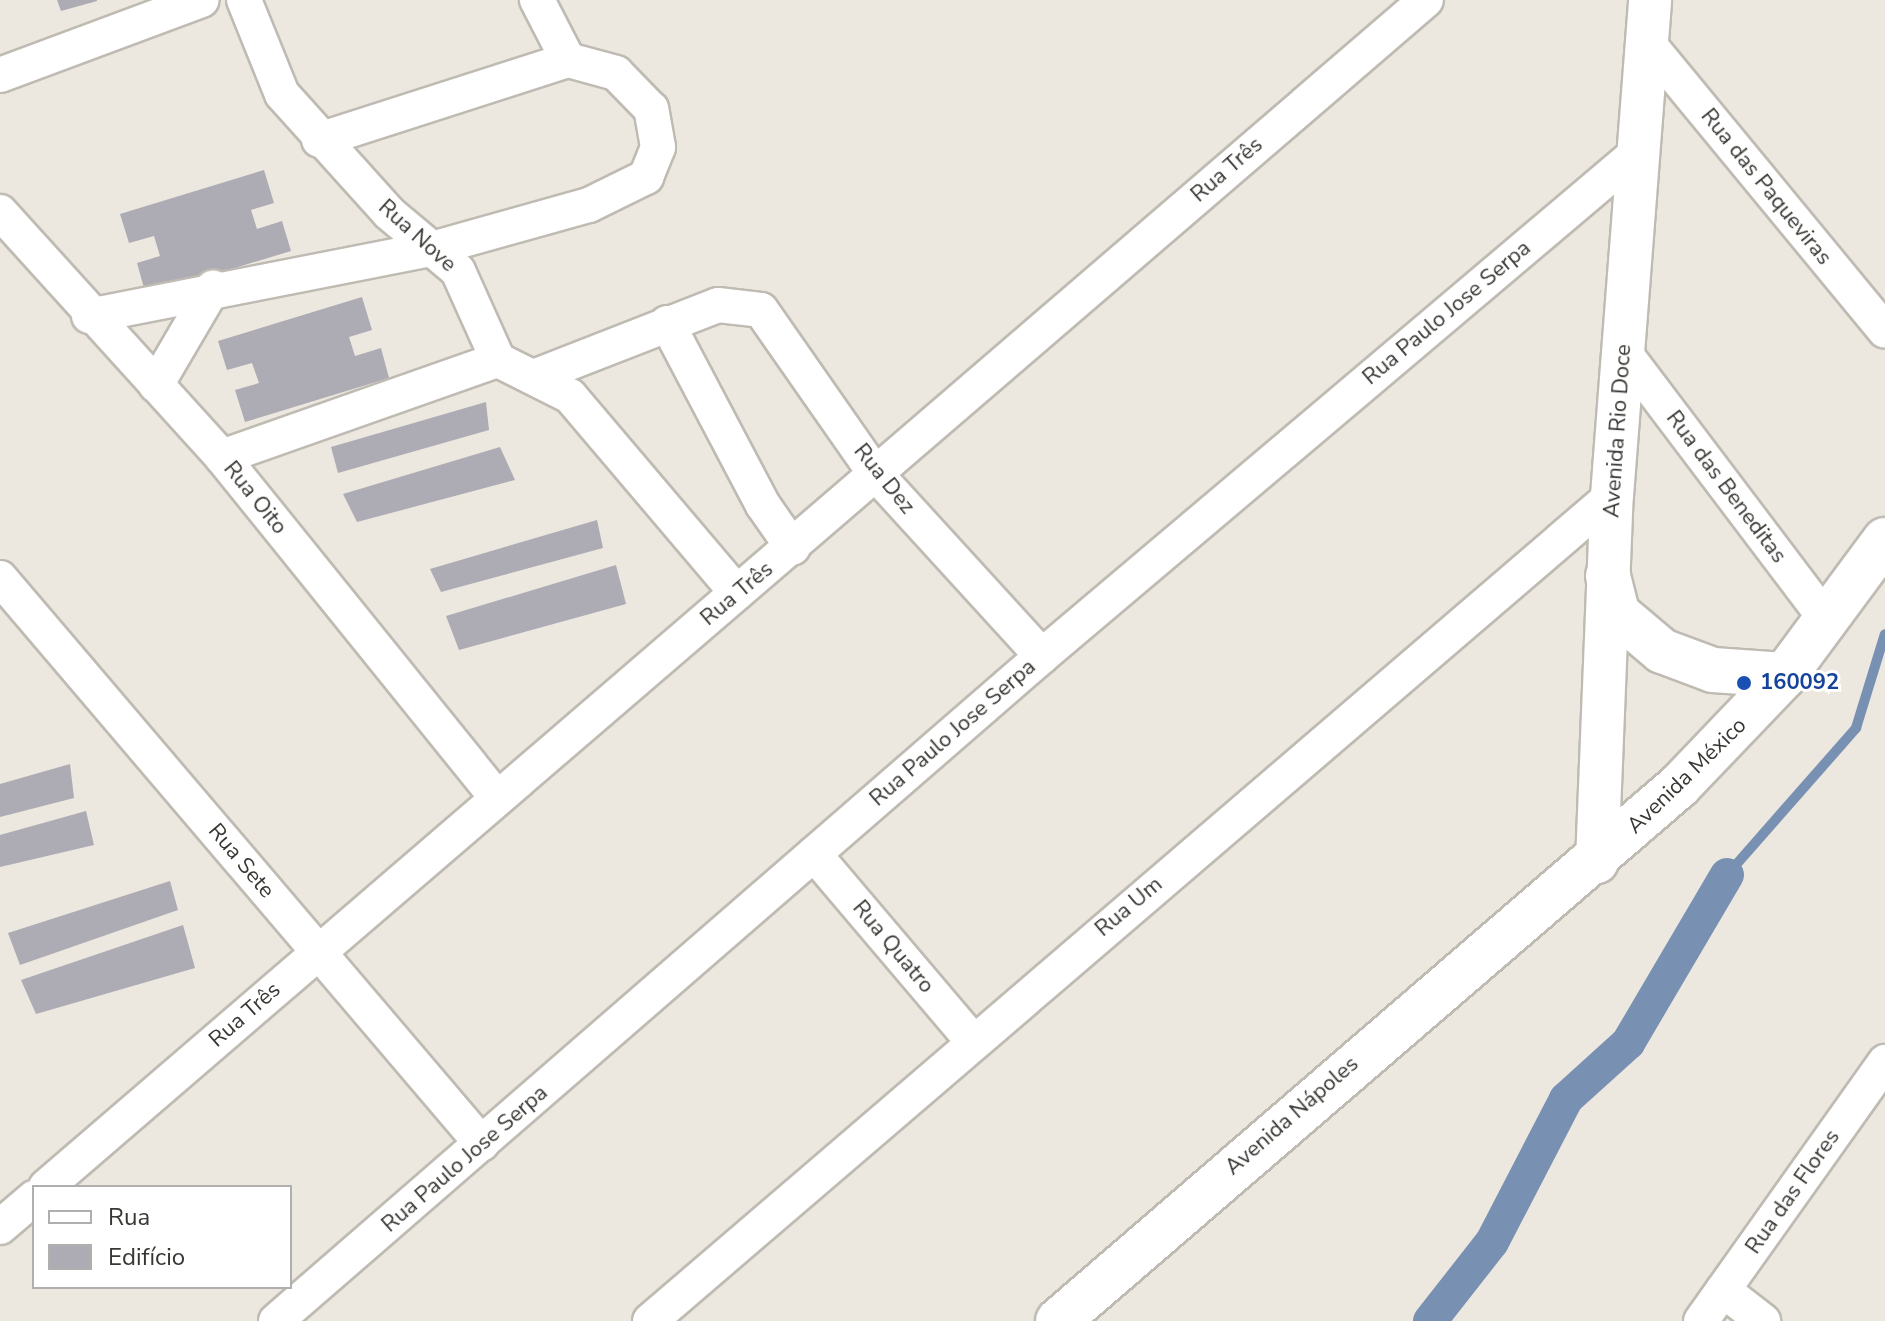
<!DOCTYPE html>
<html>
<head>
<meta charset="utf-8">
<style>
  body { margin:0 }
  #map { position:relative; width:1885px; height:1321px; overflow:hidden; background:#ece7df; font-family:"Nunito Sans",sans-serif }
  div>[style] { position:absolute }
  .stream>* { height:10px; margin:-5px; padding:0 5px; transform-origin:5px; border-radius:5px; background:#7890b2 }
  .canal>* { height:34px; margin:-17px; padding:0 17px; transform-origin:17px; border-radius:17px; background:#7890b2 }
  .building>* { inset:0; background:#adabb4 }
  .roads { filter:drop-shadow(2px 0 #bfbbb3) drop-shadow(-2px 0 #bfbbb3) drop-shadow(0 2px #bfbbb3) drop-shadow(0 -2px #bfbbb3) }
  .minor>* { height:34px; margin:-17px; padding:0 17px; transform-origin:17px; border-radius:17px; background:#fff }
  .tertiary>* { height:42px; margin:-21px; padding:0 21px; transform-origin:21px; border-radius:21px; background:#fff }
  .secondary>* { height:44px; margin:-22px; padding:0 22px; transform-origin:22px; border-radius:22px; background:#fff }
  .dots>* { width:22px; height:22px; translate:-50% -50%; box-sizing:border-box; border:4px solid #fff; border-radius:50% }
  span { translate:-50% -50%; white-space:nowrap; text-align:center; line-height:1.15; -webkit-text-stroke:6px #fff; paint-order:stroke }
  .street-label { font-size:22px; color:#393733 }
  .transit-label { font-size:22px; color:#164399; font-weight:700 }
  .left { translate:0 -50%; text-align:left }
  .legend { position:absolute; left:32px; top:1185px; width:260px; height:104px; box-sizing:border-box; background:#fff; border:2px solid #b0afad; margin:0; padding:10px 14px; list-style:none; font-size:24px; color:#393733 }
  .legend li { display:flex; align-items:center; gap:16px; height:40px }
  .legend b { width:40px; border:2px solid #b0afad }
</style>
</head>
<body>
<div id="map">
  <div class="stream">
    <div style="left:1727px;top:875px;width:196px;rotate:-48.7deg"></div>
    <div style="left:1856px;top:728px;width:98px;rotate:-72.9deg"></div>
  </div>
  <div class="canal">
    <div style="left:1430px;top:1321px;width:100px;rotate:-51.9deg"></div>
    <div style="left:1492px;top:1242px;width:161px;rotate:-62.6deg"></div>
    <div style="left:1566px;top:1099px;width:84px;rotate:-42.1deg"></div>
    <div style="left:1628px;top:1043px;width:195px;rotate:-59.5deg"></div>
  </div>
  <div class="building">
    <div style="clip-path:polygon(57px 0,97px 0,97px 1px,61px 11px)"></div>
    <div style="clip-path:polygon(264px 170px,274px 203px,251px 210px,257px 229px,282px 221px,291px 251px,146px 295px,137px 263px,160px 256px,154px 236px,129px 243px,120px 214px)"></div>
    <div style="clip-path:polygon(362px 297px,372px 330px,349px 337px,355px 356px,381px 348px,389px 378px,245px 422px,235px 390px,259px 383px,252px 363px,227px 370px,218px 341px)"></div>
    <div style="clip-path:polygon(486px 402px,489px 430px,338px 473px,331px 447px)"></div>
    <div style="clip-path:polygon(500px 447px,515px 480px,357px 522px,343px 494px)"></div>
    <div style="clip-path:polygon(597px 520px,603px 548px,441px 592px,430px 569px)"></div>
    <div style="clip-path:polygon(616px 565px,626px 604px,459px 650px,446px 616px)"></div>
    <div style="clip-path:polygon(70px 764px,74px 798px,0 817px,0 784px)"></div>
    <div style="clip-path:polygon(86px 811px,94px 845px,0 867px,0 835px)"></div>
    <div style="clip-path:polygon(170px 881px,178px 910px,20px 965px,8px 933px)"></div>
    <div style="clip-path:polygon(183px 925px,195px 968px,36px 1014px,21px 980px)"></div>
  </div>
  <div class="roads">
    <div class="minor">
      <div style="left:244px;top:0;width:101px;rotate:68deg"></div>
      <div style="left:282px;top:94px;width:160px;rotate:48deg"></div>
      <div style="left:389px;top:213px;width:90px;rotate:40deg"></div>
      <div style="left:458px;top:271px;width:98px;rotate:65.8deg"></div>
      <div style="left:498px;top:360px;width:80px;rotate:26.6deg"></div>
      <div style="left:570px;top:396px;width:258px;rotate:49.7deg"></div>
      <div style="left:1647px;top:42px;width:374px;rotate:50.5deg"></div>
      <div style="left:0;top:75px;width:215px;rotate:-20.4deg"></div>
      <div style="left:319px;top:140px;width:262px;rotate:-17.8deg"></div>
      <div style="left:0;top:212px;width:331px;rotate:47.8deg"></div>
      <div style="left:222px;top:457px;width:436px;rotate:51.1deg"></div>
      <div style="left:89px;top:316px;width:353px;rotate:-11.1deg"></div>
      <div style="left:435px;top:248px;width:160px;rotate:-15.6deg"></div>
      <div style="left:589px;top:205px;width:64px;rotate:-26.2deg"></div>
      <div style="left:646px;top:177px;width:32px;rotate:-68deg"></div>
      <div style="left:658px;top:147px;width:39px;rotate:-100deg"></div>
      <div style="left:651px;top:109px;width:50px;rotate:-134.2deg"></div>
      <div style="left:616px;top:73px;width:50px;rotate:-164.8deg"></div>
      <div style="left:568px;top:60px;width:68px;rotate:-117.3deg"></div>
      <div style="left:667px;top:323px;width:206px;rotate:62.2deg"></div>
      <div style="left:763px;top:505px;width:52px;rotate:55.1deg"></div>
      <div style="left:1624px;top:352px;width:338px;rotate:52.9deg"></div>
      <div style="left:536px;top:376px;width:195px;rotate:-21.3deg"></div>
      <div style="left:718px;top:305px;width:43px;rotate:6.6deg"></div>
      <div style="left:761px;top:310px;width:198px;rotate:55.1deg"></div>
      <div style="left:874px;top:472px;width:249px;rotate:47.6deg"></div>
      <div style="left:156px;top:385px;width:113px;rotate:-59.6deg"></div>
      <div style="left:222px;top:457px;width:293px;rotate:-19.4deg"></div>
      <div style="left:0;top:578px;width:743px;rotate:49.58deg"></div>
      <div style="left:814px;top:854px;width:244px;rotate:49.7deg"></div>
      <div style="left:46px;top:1187px;width:1820px;rotate:-40.7deg"></div>
      <div style="left:0;top:1227px;width:45px;rotate:-40.5deg"></div>
      <div style="left:1723px;top:1290px;width:51px;rotate:37.8deg"></div>
      <div style="left:276px;top:1321px;width:1014px;rotate:-40.96deg"></div>
      <div style="left:1042px;top:656px;width:779px;rotate:-40.21deg"></div>
      <div style="left:650px;top:1321px;width:1267px;rotate:-40.62deg"></div>
      <div style="left:1701px;top:1321px;width:318px;rotate:-54.6deg"></div>
    </div>
    <div class="tertiary">
      <div style="left:1597px;top:862px;width:366px;rotate:-87.7deg"></div>
      <div style="left:1612px;top:496px;width:497px;rotate:-85.6deg"></div>
    </div>
    <div class="secondary">
      <div style="left:1608px;top:576px;width:38px;rotate:76deg"></div>
      <div style="left:1617px;top:613px;width:59px;rotate:40.2deg"></div>
      <div style="left:1662px;top:651px;width:54px;rotate:20.4deg"></div>
      <div style="left:1713px;top:670px;width:72px;rotate:4deg"></div>
      <div style="left:1058px;top:1321px;width:820px;rotate:-40.75deg"></div>
      <div style="left:1679px;top:786px;width:153px;rotate:-46.3deg"></div>
      <div style="left:1785px;top:675px;width:168px;rotate:-53.5deg"></div>
    </div>
  </div>
  <div class="dots">
    <div style="left:1744px;top:683px;background:#1a4fb4"></div>
  </div>
  <div class="street-label">
    <span style="left:1227px;top:170px;rotate:-41deg">Rua Três</span>
    <span style="left:1766px;top:187px;rotate:51deg">Rua das Paqueviras</span>
    <span style="left:417px;top:236px;rotate:42deg">Rua Nove</span>
    <span style="left:1447px;top:313px;rotate:-40deg">Rua Paulo Jose Serpa</span>
    <span style="left:1618px;top:431px;rotate:-86deg">Avenida Rio Doce</span>
    <span style="left:884px;top:479px;rotate:51deg">Rua Dez</span>
    <span style="left:1726px;top:487px;rotate:53deg">Rua das Beneditas</span>
    <span style="left:255px;top:498px;rotate:51deg">Rua Oito</span>
    <span style="left:737px;top:594px;rotate:-40deg">Rua Três</span>
    <span style="left:953px;top:733px;rotate:-41deg">Rua Paulo Jose Serpa</span>
    <span style="left:1687px;top:776px;rotate:-44deg">Avenida México</span>
    <span style="left:241px;top:861px;rotate:50deg">Rua Sete</span>
    <span style="left:1129px;top:907px;rotate:-40deg">Rua Um</span>
    <span style="left:893px;top:947px;rotate:50deg">Rua Quatro</span>
    <span style="left:245px;top:1015px;rotate:-41deg">Rua Três</span>
    <span style="left:1292px;top:1116px;rotate:-41deg">Avenida Nápoles</span>
    <span style="left:465px;top:1159px;rotate:-41deg">Rua Paulo Jose Serpa</span>
    <span style="left:1793px;top:1192px;rotate:-55deg">Rua das Flores</span>
  </div>
  <div class="transit-label">
    <span class="left" style="left:1760px;top:683px">160092</span>
  </div>
  <ul class="legend">
  <li><b style="height:10px;background:#fff"></b>Rua</li>
  <li><b style="height:22px;background:#adabb4"></b>Edifício</li>
  </ul>
</div>
</body>
</html>
